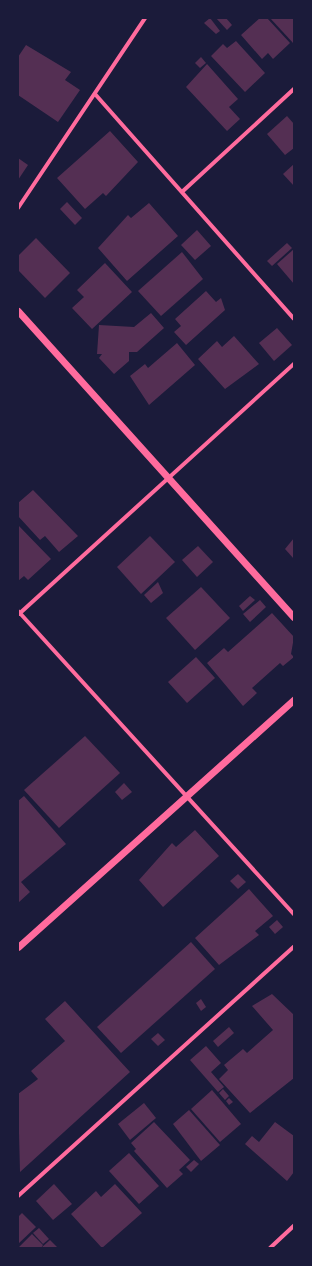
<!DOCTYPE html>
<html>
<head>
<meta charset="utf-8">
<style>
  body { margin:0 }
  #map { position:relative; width:312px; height:1266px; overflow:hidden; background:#1b1b3a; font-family:Mulish,sans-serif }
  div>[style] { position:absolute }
  .building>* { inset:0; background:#542f53 }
  .minor>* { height:4px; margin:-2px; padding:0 2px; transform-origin:2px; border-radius:2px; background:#ff6b9d }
  .tertiary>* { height:7px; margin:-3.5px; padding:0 3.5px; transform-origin:3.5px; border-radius:3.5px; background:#ff6b9d }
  span { translate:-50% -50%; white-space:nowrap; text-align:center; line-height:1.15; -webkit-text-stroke:3px #1b1b3a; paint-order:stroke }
  .frame { position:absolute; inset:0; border:19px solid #1b1b3a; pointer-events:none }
</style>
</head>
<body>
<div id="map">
  <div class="building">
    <div style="clip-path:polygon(210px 18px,220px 31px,216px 34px,204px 23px)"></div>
    <div style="clip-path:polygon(216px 18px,226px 18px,232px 25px,227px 30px)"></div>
    <div style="clip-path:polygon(260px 18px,267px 18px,290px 43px,273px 59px,268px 53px,262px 59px,241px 35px)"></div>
    <div style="clip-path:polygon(270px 18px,294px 18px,294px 44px)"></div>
    <div style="clip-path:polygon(236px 41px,265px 73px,245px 92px,211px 56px,223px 44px,227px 48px)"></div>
    <div style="clip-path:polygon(26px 45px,71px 72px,65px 80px,80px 90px,58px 122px,18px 95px,18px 57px)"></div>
    <div style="clip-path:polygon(201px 57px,206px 63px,200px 68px,195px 63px)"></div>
    <div style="clip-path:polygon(207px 64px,238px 99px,229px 107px,240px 119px,227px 131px,186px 87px)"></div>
    <div style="clip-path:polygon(287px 116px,294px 124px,294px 148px,285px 155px,267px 134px)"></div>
    <div style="clip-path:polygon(110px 131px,138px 162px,106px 196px,103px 193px,85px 209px,57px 178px)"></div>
    <div style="clip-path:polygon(18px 158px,28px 165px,18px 180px)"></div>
    <div style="clip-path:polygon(294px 164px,294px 186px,283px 174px)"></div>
    <div style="clip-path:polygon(67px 202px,82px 218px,75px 225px,60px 209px)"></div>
    <div style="clip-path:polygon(149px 203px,178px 236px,127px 281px,98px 248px,128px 215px,131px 218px)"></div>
    <div style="clip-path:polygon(197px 230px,211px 246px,195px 260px,181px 245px)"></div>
    <div style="clip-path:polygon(36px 238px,70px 273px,45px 298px,18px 270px,18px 256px)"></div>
    <div style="clip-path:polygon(287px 243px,292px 248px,272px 266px,267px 261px)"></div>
    <div style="clip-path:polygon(294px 249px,294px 284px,277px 264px)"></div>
    <div style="clip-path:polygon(182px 252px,203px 279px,161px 316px,138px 291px)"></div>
    <div style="clip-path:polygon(105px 263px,132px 292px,92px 329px,72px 308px,84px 297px,77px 290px)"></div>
    <div style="clip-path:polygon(206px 291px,216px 302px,221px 298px,225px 310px,186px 345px,174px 332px,181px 326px,175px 319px)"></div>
    <div style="clip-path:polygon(151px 313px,164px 328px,137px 352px,129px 352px,129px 361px,114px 374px,99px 358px,102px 354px,97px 354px,99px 325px,134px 327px)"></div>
    <div style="clip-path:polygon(277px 328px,292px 345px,274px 361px,259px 343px)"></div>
    <div style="clip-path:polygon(234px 336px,259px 364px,225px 389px,198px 359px,217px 341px,222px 347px)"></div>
    <div style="clip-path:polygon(177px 343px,195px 365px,149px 405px,130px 376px,145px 364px,148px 368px)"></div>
    <div style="clip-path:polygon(33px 490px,78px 536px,59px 552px,45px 536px,40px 540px,18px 516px,18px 503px)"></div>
    <div style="clip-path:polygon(18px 525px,51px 559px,28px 580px,24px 576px,18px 581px)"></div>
    <div style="clip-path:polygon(150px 536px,175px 562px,141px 594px,117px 567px)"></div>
    <div style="clip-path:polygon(294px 538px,294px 559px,285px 549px)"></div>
    <div style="clip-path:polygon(198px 546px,213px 562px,197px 577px,182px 560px)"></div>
    <div style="clip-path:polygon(158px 582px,163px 593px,151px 603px,144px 595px)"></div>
    <div style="clip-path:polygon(201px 587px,230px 618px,195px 650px,166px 618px)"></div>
    <div style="clip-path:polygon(250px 596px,255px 600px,243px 611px,239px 606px)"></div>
    <div style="clip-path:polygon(260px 600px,266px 607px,250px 622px,243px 614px)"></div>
    <div style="clip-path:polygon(272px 613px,294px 637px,291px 654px,294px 657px,283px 666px,280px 663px,252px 688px,257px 693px,243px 706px,207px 663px,224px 648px,228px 652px)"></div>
    <div style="clip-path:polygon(196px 657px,215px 678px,187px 703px,168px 682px)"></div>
    <div style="clip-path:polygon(85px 736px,120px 773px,59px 828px,24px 790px)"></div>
    <div style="clip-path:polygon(124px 783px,132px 792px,122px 800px,115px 792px)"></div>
    <div style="clip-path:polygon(24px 796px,66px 844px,21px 882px,30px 892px,18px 903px,18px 801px)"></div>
    <div style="clip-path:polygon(195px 830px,219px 856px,163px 907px,139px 880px,172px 843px,176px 847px)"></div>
    <div style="clip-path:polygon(238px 874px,246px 882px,238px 889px,230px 881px)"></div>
    <div style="clip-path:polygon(249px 889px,273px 916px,255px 931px,259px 935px,219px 965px,195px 938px)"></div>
    <div style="clip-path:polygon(277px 920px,283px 927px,275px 934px,269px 927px)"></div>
    <div style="clip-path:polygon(191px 942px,215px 969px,121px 1053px,97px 1027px)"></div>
    <div style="clip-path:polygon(272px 994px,294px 1015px,294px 1078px,250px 1113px,219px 1079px,228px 1070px,224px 1065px,243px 1049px,247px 1053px,273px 1030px,252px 1006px)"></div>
    <div style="clip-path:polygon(201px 999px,206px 1007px,201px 1011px,196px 1003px)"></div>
    <div style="clip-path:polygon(65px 1001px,130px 1072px,20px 1172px,18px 1094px,38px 1079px,31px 1071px,65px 1041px,45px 1019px)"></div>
    <div style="clip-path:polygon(229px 1027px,234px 1033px,218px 1047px,213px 1041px)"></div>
    <div style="clip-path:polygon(158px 1033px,165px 1040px,158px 1046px,151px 1039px)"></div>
    <div style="clip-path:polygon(206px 1046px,221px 1063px,211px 1072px,224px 1087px,218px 1092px,190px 1060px)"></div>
    <div style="clip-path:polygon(223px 1089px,229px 1096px,225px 1100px,219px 1093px)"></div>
    <div style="clip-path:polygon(212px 1090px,241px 1124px,220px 1142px,191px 1109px)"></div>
    <div style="clip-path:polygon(229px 1098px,233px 1102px,229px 1105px,226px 1101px)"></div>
    <div style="clip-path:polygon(144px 1103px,156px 1118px,130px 1140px,118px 1124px)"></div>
    <div style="clip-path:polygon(189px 1110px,220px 1145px,201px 1161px,173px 1124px)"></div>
    <div style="clip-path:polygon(154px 1122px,190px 1160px,179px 1170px,183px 1174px,167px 1188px,134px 1151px,136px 1149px,131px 1143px)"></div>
    <div style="clip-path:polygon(275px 1122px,294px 1136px,294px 1172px,287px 1181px,245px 1144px,252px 1136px,259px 1142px)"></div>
    <div style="clip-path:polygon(129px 1153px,159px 1186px,139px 1204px,109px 1171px)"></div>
    <div style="clip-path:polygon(194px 1160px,199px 1164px,191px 1172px,186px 1167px)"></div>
    <div style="clip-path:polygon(54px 1184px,72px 1204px,53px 1220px,36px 1201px)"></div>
    <div style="clip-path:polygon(115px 1184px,142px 1213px,102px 1248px,71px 1214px,96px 1191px,101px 1197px)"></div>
    <div style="clip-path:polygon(22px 1213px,36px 1227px,18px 1244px,18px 1217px)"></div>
    <div style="clip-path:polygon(39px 1228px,49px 1239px,43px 1244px,33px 1233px)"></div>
    <div style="clip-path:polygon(32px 1234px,43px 1245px,41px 1248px,50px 1240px,58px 1248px,18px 1248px)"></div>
  </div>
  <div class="minor">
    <div style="left:95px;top:94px;width:300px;rotate:48.5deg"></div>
    <div style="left:183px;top:191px;width:151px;rotate:-42.6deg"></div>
    <div style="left:18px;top:208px;width:229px;rotate:-56.2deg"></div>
    <div style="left:18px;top:611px;width:410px;rotate:47.7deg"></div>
    <div style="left:19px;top:614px;width:372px;rotate:-42.3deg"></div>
    <div style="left:18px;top:1196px;width:372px;rotate:-42.1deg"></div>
    <div style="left:270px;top:1248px;width:33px;rotate:-43deg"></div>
  </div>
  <div class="tertiary">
    <div style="left:18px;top:311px;width:412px;rotate:48deg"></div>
    <div style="left:18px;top:947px;width:371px;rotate:-41.9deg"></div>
  </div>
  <div class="frame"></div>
</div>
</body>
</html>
